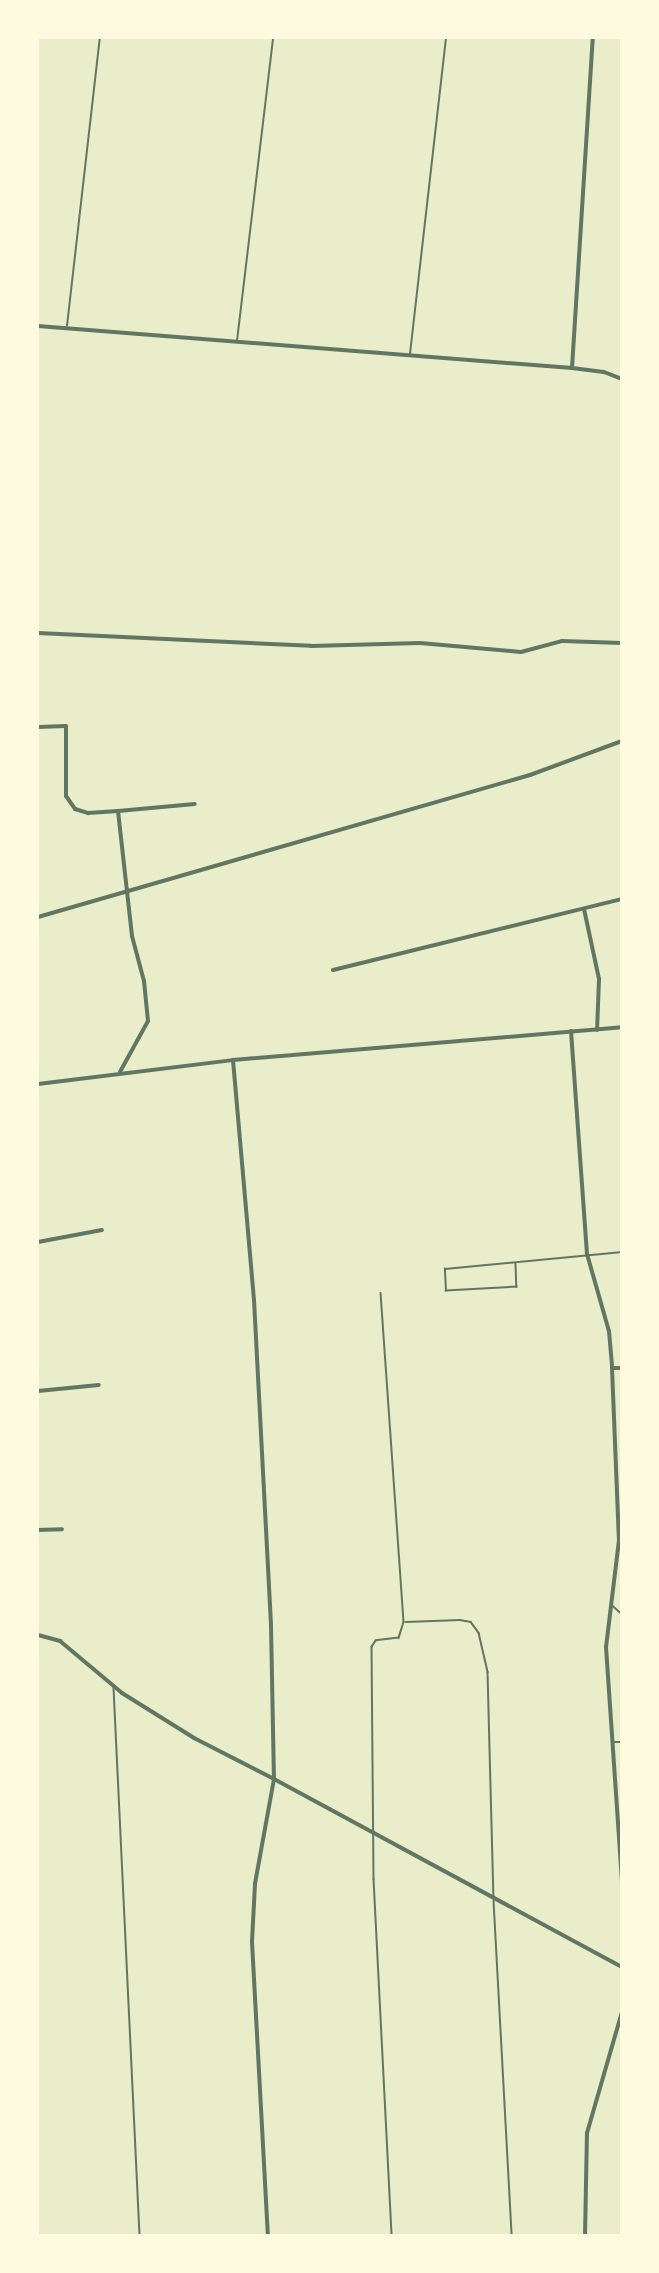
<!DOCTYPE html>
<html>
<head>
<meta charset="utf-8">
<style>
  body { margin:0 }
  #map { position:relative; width:659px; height:2273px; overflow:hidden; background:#e9edc9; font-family:Raleway,sans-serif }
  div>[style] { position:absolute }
  .service>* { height:1.5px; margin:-0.75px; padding:0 0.75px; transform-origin:0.75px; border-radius:0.75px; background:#617663 }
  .minor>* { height:4px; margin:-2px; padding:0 2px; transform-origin:2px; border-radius:2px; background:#617663 }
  span { translate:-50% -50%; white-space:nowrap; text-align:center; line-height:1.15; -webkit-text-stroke:5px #fefae0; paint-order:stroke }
  .frame { position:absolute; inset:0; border:39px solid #fefae0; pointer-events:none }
</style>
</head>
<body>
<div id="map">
  <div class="service">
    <div style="left:67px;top:326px;width:290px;rotate:-83.5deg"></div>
    <div style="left:237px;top:341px;width:305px;rotate:-83.2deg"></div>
    <div style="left:410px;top:354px;width:318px;rotate:-83.5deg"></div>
    <div style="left:516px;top:1264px;width:23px;rotate:88deg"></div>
    <div style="left:517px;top:1287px;width:71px;rotate:176.8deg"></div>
    <div style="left:446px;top:1291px;width:22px;rotate:-93deg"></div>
    <div style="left:445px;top:1269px;width:178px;rotate:-5.5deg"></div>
    <div style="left:381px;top:1293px;width:330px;rotate:86deg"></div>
    <div style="left:404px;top:1622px;width:17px;rotate:107deg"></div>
    <div style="left:399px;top:1638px;width:23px;rotate:173deg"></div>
    <div style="left:376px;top:1641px;width:7px;rotate:124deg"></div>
    <div style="left:372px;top:1647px;width:232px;rotate:89.5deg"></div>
    <div style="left:374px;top:1879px;width:357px;rotate:87.1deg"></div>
    <div style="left:613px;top:1606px;width:12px;rotate:42deg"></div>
    <div style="left:406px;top:1622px;width:54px;rotate:-2.1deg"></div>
    <div style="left:460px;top:1620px;width:11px;rotate:10deg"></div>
    <div style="left:471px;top:1622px;width:14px;rotate:54deg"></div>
    <div style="left:479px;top:1633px;width:40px;rotate:77deg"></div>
    <div style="left:488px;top:1672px;width:224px;rotate:88.5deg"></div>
    <div style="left:114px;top:1688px;width:549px;rotate:87.28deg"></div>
    <div style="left:613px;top:1742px;width:9px"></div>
    <div style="left:494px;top:1901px;width:335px;rotate:86.9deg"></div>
  </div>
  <div class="minor">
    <div style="left:38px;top:326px;width:536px;rotate:4.5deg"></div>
    <div style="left:572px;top:368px;width:32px;rotate:7deg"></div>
    <div style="left:604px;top:372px;width:19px;rotate:21deg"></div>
    <div style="left:572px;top:368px;width:331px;rotate:-86.4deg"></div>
    <div style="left:38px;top:633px;width:273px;rotate:2.7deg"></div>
    <div style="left:311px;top:646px;width:109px;rotate:-1.6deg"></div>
    <div style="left:420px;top:643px;width:101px;rotate:5.1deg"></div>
    <div style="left:521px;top:652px;width:42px;rotate:-15deg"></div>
    <div style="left:562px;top:641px;width:60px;rotate:1.9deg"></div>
    <div style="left:38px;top:727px;width:28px;rotate:-2deg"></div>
    <div style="left:66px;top:726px;width:70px;rotate:90deg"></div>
    <div style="left:66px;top:796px;width:16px;rotate:55deg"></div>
    <div style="left:75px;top:809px;width:14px;rotate:17deg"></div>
    <div style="left:88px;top:813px;width:30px;rotate:-4deg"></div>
    <div style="left:118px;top:811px;width:126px;rotate:83.6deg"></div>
    <div style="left:132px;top:936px;width:47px;rotate:75.1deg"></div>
    <div style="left:144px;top:981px;width:40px;rotate:84.3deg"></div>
    <div style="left:148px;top:1021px;width:58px;rotate:118.8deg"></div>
    <div style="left:118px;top:811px;width:77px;rotate:-5.2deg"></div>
    <div style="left:584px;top:909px;width:72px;rotate:77.9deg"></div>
    <div style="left:599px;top:979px;width:51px;rotate:92.2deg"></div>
    <div style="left:38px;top:917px;width:512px;rotate:-16.1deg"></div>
    <div style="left:530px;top:775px;width:98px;rotate:-20.3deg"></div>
    <div style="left:333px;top:970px;width:298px;rotate:-13.8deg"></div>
    <div style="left:571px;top:1031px;width:224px;rotate:85.9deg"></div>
    <div style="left:587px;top:1254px;width:80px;rotate:74.1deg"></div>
    <div style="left:609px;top:1331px;width:37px;rotate:85deg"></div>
    <div style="left:612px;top:1368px;width:172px;rotate:87.7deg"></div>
    <div style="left:619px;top:1540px;width:108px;rotate:96.9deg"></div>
    <div style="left:606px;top:1647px;width:236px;rotate:86.1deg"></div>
    <div style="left:233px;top:1060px;width:241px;rotate:85deg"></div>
    <div style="left:254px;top:1300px;width:325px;rotate:87deg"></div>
    <div style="left:271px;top:1625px;width:154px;rotate:88.9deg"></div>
    <div style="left:274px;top:1779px;width:396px;rotate:28.4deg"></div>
    <div style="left:38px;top:1084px;width:196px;rotate:-7deg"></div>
    <div style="left:233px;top:1060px;width:390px;rotate:-4.8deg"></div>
    <div style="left:38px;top:1242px;width:65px;rotate:-10.6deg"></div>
    <div style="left:612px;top:1368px;width:10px"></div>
    <div style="left:38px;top:1391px;width:61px;rotate:-5.6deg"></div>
    <div style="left:38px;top:1530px;width:24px;rotate:-2deg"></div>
    <div style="left:38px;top:1635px;width:23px;rotate:15deg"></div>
    <div style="left:60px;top:1641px;width:81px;rotate:40deg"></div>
    <div style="left:122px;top:1693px;width:85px;rotate:32deg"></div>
    <div style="left:194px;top:1738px;width:90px;rotate:27.1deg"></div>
    <div style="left:274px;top:1779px;width:107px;rotate:100.3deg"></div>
    <div style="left:255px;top:1884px;width:58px;rotate:93deg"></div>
    <div style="left:252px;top:1942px;width:294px;rotate:86.9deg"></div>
    <div style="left:585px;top:2236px;width:103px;rotate:-88.9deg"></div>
    <div style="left:587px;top:2133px;width:126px;rotate:-73.9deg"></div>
  </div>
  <div class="frame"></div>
</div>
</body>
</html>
